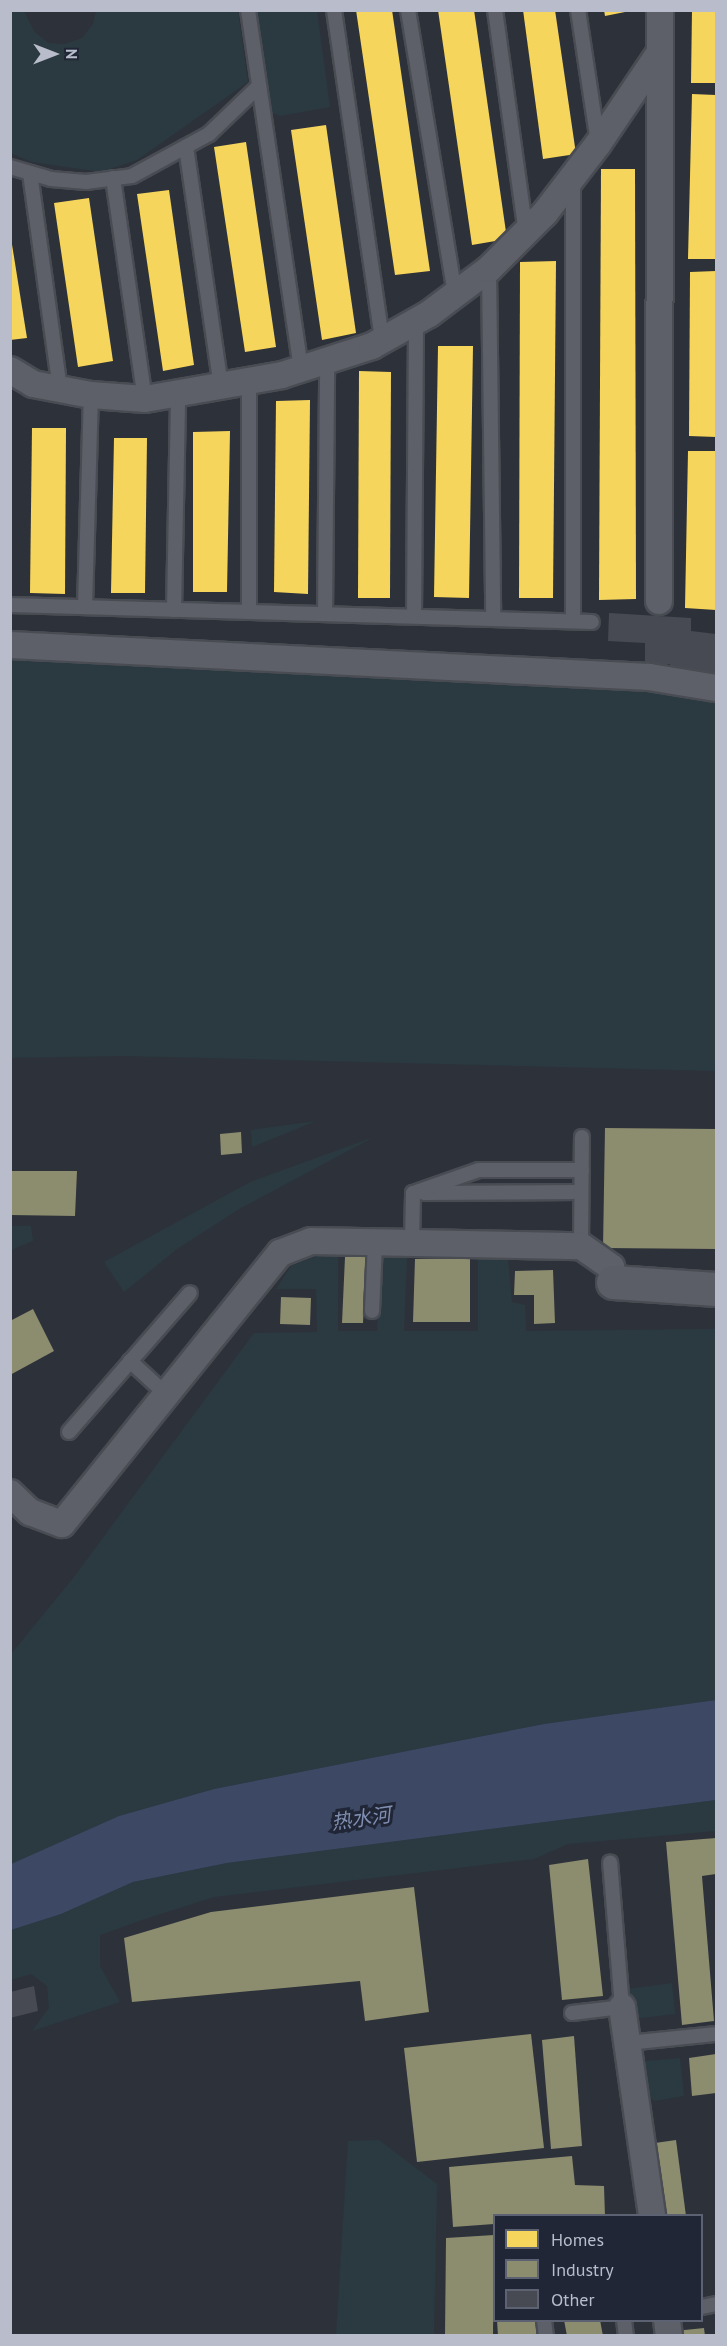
<!DOCTYPE html>
<html>
<head>
<meta charset="utf-8">
<style>
  body { margin:0 }
  #map { position:relative; width:727px; height:2346px; overflow:hidden; background:#2d313a; font-family:"PT Sans","Noto Sans SC",sans-serif }
  div>[style] { position:absolute }
  .green>* { inset:0; background:#2a3a40 }
  .water>* { inset:0; background:#3c4864 }
  .homes>* { inset:0; background:#f6d55c }
  .industry>* { inset:0; background:#8c8c6e }
  .building>* { inset:0; background:#474a52 }
  .roads { filter:drop-shadow(2px 0 #494c53) drop-shadow(-2px 0 #494c53) drop-shadow(0 2px #494c53) drop-shadow(0 -2px #494c53) }
  .lane>* { height:14px; margin:-7px; padding:0 7px; transform-origin:7px; border-radius:7px; background:#5d6068 }
  .street>* { height:26px; margin:-13px; padding:0 13px; transform-origin:13px; border-radius:13px; background:#5d6068 }
  .secondary>* { height:33px; margin:-16.5px; padding:0 16.5px; transform-origin:16.5px; border-radius:16.5px; background:#5b5e67 }
  span { translate:-50% -50%; white-space:nowrap; text-align:center; line-height:1.15; -webkit-text-stroke:6px #202636; paint-order:stroke }
  .water-label { font-size:20px; color:#808eb1; font-style:italic }
  .frame { position:absolute; inset:0; border:12px solid #b8bccb; pointer-events:none }
  .legend { position:absolute; left:493px; top:2214px; width:210px; height:108px; box-sizing:border-box; background:#202636; border:2px solid #5d6272; margin:0; padding:8px 10px; list-style:none; font-size:18px; color:#b8bccb }
  .legend li { display:flex; align-items:center; gap:12px; height:30px }
  .legend b { width:30px; border:2px solid #5d6272 }
  .north { position:absolute; left:24px; top:24px; width:60px; height:60px; -webkit-text-stroke:4px #202636; paint-order:stroke; rotate:90deg; font-size:16px; font-weight:700; line-height:24px; text-align:center; color:#b8bccb }
  .north::after { content:''; display:block; margin:auto; width:21px; height:27px; background:#b8bccb; clip-path:polygon(50% 0,100% 100%,50% 72%,0 100%) }
</style>
</head>
<body>
<div id="map">
  <div class="green">
    <div style="clip-path:polygon(11px 10px,24px 11px,34px 31px,48px 43px,65px 44px,82px 38px,93px 24px,96px 11px,238px 11px,248px 82px,137px 160px,101px 172px,32px 162px,11px 153px)"></div>
    <div style="clip-path:polygon(255px 11px,317px 11px,330px 107px,280px 116px,270px 112px)"></div>
    <div style="clip-path:polygon(10px 657px,619px 685px,716px 699px,716px 1071px,123px 1056px,11px 1058px)"></div>
    <div style="clip-path:polygon(316px 1121px,252px 1147px,251px 1130px)"></div>
    <div style="clip-path:polygon(374px 1137px,239px 1209px,177px 1249px,124px 1292px,104px 1262px,250px 1182px)"></div>
    <div style="clip-path:polygon(11px 1226px,31px 1226px,33px 1241px,11px 1250px)"></div>
    <div style="clip-path:polygon(evenodd,390px 1253px,500px 1254px,508px 1259px,512px 1302px,525px 1305px,526px 1331px,716px 1329px,716px 1700px,544px 1724px,214px 1789px,119px 1816px,11px 1864px,11px 1654px,74px 1577px,254px 1333px,317px 1332px,316px 1289px,276px 1289px,291px 1266px,322px 1254px,338px 1255px,338px 1331px,377px 1331px,381px 1261px,390px 1253px,407px 1258px,478px 1258px,478px 1331px,404px 1331px,407px 1258px)"></div>
    <div style="clip-path:polygon(716px 1800px,716px 1831px,568px 1844px,534px 1859px,214px 1897px,142px 1920px,100px 1935px,100px 1966px,120px 2002px,32px 2031px,49px 2008px,47px 1986px,31px 1974px,11px 1980px,11px 1930px,61px 1914px,133px 1882px,227px 1863px)"></div>
    <div style="clip-path:polygon(672px 1983px,675px 2014px,632px 2019px,627px 1989px)"></div>
    <div style="clip-path:polygon(680px 2058px,684px 2096px,654px 2101px,646px 2093px,643px 2067px,646px 2061px)"></div>
    <div style="clip-path:polygon(379px 2140px,437px 2184px,434px 2335px,336px 2335px,348px 2141px)"></div>
  </div>
  <div class="water">
    <div style="clip-path:polygon(716px 1700px,716px 1800px,227px 1863px,133px 1882px,61px 1914px,11px 1930px,11px 1864px,119px 1816px,214px 1789px,544px 1724px)"></div>
  </div>
  <div class="homes">
    <div style="clip-path:polygon(356px 10px,392px 10px,430px 271px,395px 275px)"></div>
    <div style="clip-path:polygon(438px 10px,474px 10px,507px 239px,472px 245px)"></div>
    <div style="clip-path:polygon(523px 10px,555px 10px,576px 154px,543px 159px)"></div>
    <div style="clip-path:polygon(604px 10px,625px 10px,625px 12px,605px 16px)"></div>
    <div style="clip-path:polygon(692px 10px,716px 10px,716px 83px,691px 83px)"></div>
    <div style="clip-path:polygon(692px 94px,716px 95px,716px 259px,688px 259px)"></div>
    <div style="clip-path:polygon(326px 125px,356px 333px,322px 340px,291px 130px)"></div>
    <div style="clip-path:polygon(246px 142px,276px 347px,245px 352px,214px 147px)"></div>
    <div style="clip-path:polygon(601px 169px,635px 169px,636px 599px,599px 600px)"></div>
    <div style="clip-path:polygon(169px 190px,194px 365px,163px 371px,137px 194px)"></div>
    <div style="clip-path:polygon(89px 198px,113px 361px,78px 367px,54px 203px)"></div>
    <div style="clip-path:polygon(10px 232px,27px 338px,10px 340px)"></div>
    <div style="clip-path:polygon(556px 261px,553px 598px,519px 598px,520px 262px)"></div>
    <div style="clip-path:polygon(716px 271px,716px 437px,689px 436px,690px 272px)"></div>
    <div style="clip-path:polygon(438px 346px,473px 346px,469px 598px,434px 597px)"></div>
    <div style="clip-path:polygon(359px 371px,391px 372px,390px 598px,358px 598px)"></div>
    <div style="clip-path:polygon(310px 400px,308px 594px,274px 592px,276px 401px)"></div>
    <div style="clip-path:polygon(32px 428px,66px 428px,65px 594px,30px 593px)"></div>
    <div style="clip-path:polygon(230px 431px,227px 592px,193px 592px,193px 432px)"></div>
    <div style="clip-path:polygon(114px 438px,147px 438px,145px 593px,111px 593px)"></div>
    <div style="clip-path:polygon(688px 451px,716px 451px,716px 610px,685px 608px)"></div>
  </div>
  <div class="industry">
    <div style="clip-path:polygon(605px 1128px,716px 1129px,716px 1249px,603px 1248px)"></div>
    <div style="clip-path:polygon(241px 1132px,242px 1153px,221px 1155px,220px 1134px)"></div>
    <div style="clip-path:polygon(10px 1171px,77px 1171px,75px 1216px,10px 1215px)"></div>
    <div style="clip-path:polygon(345px 1257px,366px 1257px,363px 1323px,342px 1323px)"></div>
    <div style="clip-path:polygon(415px 1259px,470px 1259px,470px 1322px,413px 1322px)"></div>
    <div style="clip-path:polygon(553px 1270px,555px 1323px,534px 1324px,534px 1295px,514px 1295px,515px 1271px)"></div>
    <div style="clip-path:polygon(281px 1297px,311px 1298px,310px 1325px,280px 1324px)"></div>
    <div style="clip-path:polygon(33px 1309px,54px 1351px,10px 1375px,10px 1321px)"></div>
    <div style="clip-path:polygon(716px 1838px,716px 1874px,702px 1876px,714px 2021px,682px 2025px,666px 1842px)"></div>
    <div style="clip-path:polygon(588px 1859px,603px 1996px,562px 2000px,549px 1865px)"></div>
    <div style="clip-path:polygon(414px 1887px,429px 2012px,365px 2021px,360px 1981px,132px 2002px,124px 1938px,211px 1912px)"></div>
    <div style="clip-path:polygon(531px 2034px,544px 2148px,417px 2162px,404px 2048px)"></div>
    <div style="clip-path:polygon(574px 2036px,582px 2146px,551px 2149px,542px 2040px)"></div>
    <div style="clip-path:polygon(716px 2054px,716px 2093px,692px 2096px,689px 2058px)"></div>
    <div style="clip-path:polygon(676px 2140px,686px 2216px,659px 2216px,648px 2144px)"></div>
    <div style="clip-path:polygon(572px 2156px,575px 2185px,604px 2186px,605px 2216px,494px 2216px,494px 2224px,453px 2227px,449px 2167px)"></div>
    <div style="clip-path:polygon(494px 2235px,493px 2336px,445px 2336px,446px 2238px)"></div>
    <div style="clip-path:polygon(497px 2320px,537px 2320px,538px 2336px,498px 2336px)"></div>
    <div style="clip-path:polygon(564px 2320px,600px 2320px,603px 2336px,567px 2336px)"></div>
    <div style="clip-path:polygon(704px 2328px,705px 2336px,675px 2336px,675px 2331px)"></div>
  </div>
  <div class="building">
    <div style="clip-path:polygon(609px 613px,691px 618px,691px 631px,716px 634px,716px 677px,670px 672px,670px 664px,645px 664px,645px 643px,608px 641px)"></div>
    <div style="clip-path:polygon(34px 1986px,38px 2011px,10px 2018px,10px 1992px)"></div>
  </div>
  <div class="roads">
    <div class="lane">
      <div style="left:248px;top:10px;width:363px;rotate:81.6deg"></div>
      <div style="left:334px;top:10px;width:333px;rotate:81.7deg"></div>
      <div style="left:408px;top:10px;width:288px;rotate:80.6deg"></div>
      <div style="left:495px;top:10px;width:224px;rotate:82.1deg"></div>
      <div style="left:578px;top:10px;width:134px;rotate:81.4deg"></div>
      <div style="left:186px;top:147px;width:244px;rotate:81.7deg"></div>
      <div style="left:10px;top:167px;width:43px;rotate:16.3deg"></div>
      <div style="left:51px;top:179px;width:35px;rotate:5deg"></div>
      <div style="left:86px;top:182px;width:46px;rotate:-7.4deg"></div>
      <div style="left:132px;top:176px;width:88px;rotate:-28.6deg"></div>
      <div style="left:209px;top:134px;width:69px;rotate:-43.8deg"></div>
      <div style="left:30px;top:173px;width:218px;rotate:82.1deg"></div>
      <div style="left:113px;top:178px;width:223px;rotate:81.8deg"></div>
      <div style="left:573px;top:179px;width:442px;rotate:90deg"></div>
      <div style="left:489px;top:269px;width:350px;rotate:89.3deg"></div>
      <div style="left:249px;top:382px;width:230px;rotate:90deg"></div>
      <div style="left:10px;top:605px;width:582px;rotate:1.67deg"></div>
      <div style="left:85px;top:607px;width:212px;rotate:-88.4deg"></div>
      <div style="left:174px;top:610px;width:215px;rotate:-88.9deg"></div>
      <div style="left:325px;top:614px;width:253px;rotate:-89.5deg"></div>
      <div style="left:414px;top:616px;width:295px;rotate:-89.6deg"></div>
      <div style="left:424px;top:1193px;width:156px;rotate:-0.4deg"></div>
      <div style="left:412px;top:1242px;width:49px;rotate:-88.8deg"></div>
      <div style="left:413px;top:1193px;width:70px;rotate:-19.2deg"></div>
      <div style="left:479px;top:1170px;width:103px"></div>
      <div style="left:581px;top:1246px;width:109px;rotate:-89.5deg"></div>
      <div style="left:372px;top:1311px;width:69px;rotate:-87.5deg"></div>
      <div style="left:130px;top:1361px;width:50px;rotate:42.6deg"></div>
      <div style="left:69px;top:1432px;width:184px;rotate:-49deg"></div>
      <div style="left:572px;top:2013px;width:50px;rotate:-6.8deg"></div>
      <div style="left:622px;top:2007px;width:145px;rotate:-94.7deg"></div>
      <div style="left:627px;top:2043px;width:88px;rotate:-5.8deg"></div>
      <div style="left:702px;top:2307px;width:14px;rotate:-12deg"></div>
      <div style="left:544px;top:2320px;width:16px;rotate:83deg"></div>
      <div style="left:624px;top:2320px;width:16px;rotate:83deg"></div>
    </div>
    <div class="street">
      <div style="left:10px;top:370px;width:27px;rotate:31deg"></div>
      <div style="left:33px;top:384px;width:59px;rotate:10.7deg"></div>
      <div style="left:91px;top:395px;width:54px;rotate:4.2deg"></div>
      <div style="left:145px;top:399px;width:139px;rotate:-9.9deg"></div>
      <div style="left:282px;top:375px;width:95px;rotate:-17.9deg"></div>
      <div style="left:372px;top:346px;width:65px;rotate:-29.3deg"></div>
      <div style="left:429px;top:314px;width:75px;rotate:-36.9deg"></div>
      <div style="left:489px;top:269px;width:79px;rotate:-45deg"></div>
      <div style="left:545px;top:213px;width:87px;rotate:-52.5deg"></div>
      <div style="left:598px;top:144px;width:111px;rotate:-56deg"></div>
      <div style="left:659px;top:601px;width:591px;rotate:-89.9deg"></div>
      <div style="left:10px;top:645px;width:640px;rotate:2.87deg"></div>
      <div style="left:649px;top:677px;width:68px;rotate:9.3deg"></div>
      <div style="left:10px;top:1493px;width:28px;rotate:44deg"></div>
      <div style="left:30px;top:1512px;width:34px;rotate:21deg"></div>
      <div style="left:62px;top:1524px;width:348px;rotate:-51.2deg"></div>
      <div style="left:280px;top:1253px;width:33px;rotate:-21deg"></div>
      <div style="left:311px;top:1241px;width:270px;rotate:1.1deg"></div>
      <div style="left:581px;top:1246px;width:37px;rotate:35deg"></div>
      <div style="left:611px;top:1267px;width:15px;rotate:82deg"></div>
      <div style="left:622px;top:2007px;width:211px;rotate:81.8deg"></div>
      <div style="left:667px;top:2320px;width:16px;rotate:83deg"></div>
    </div>
    <div class="secondary">
      <div style="left:613px;top:1282px;width:103px;rotate:3.9deg"></div>
    </div>
  </div>
  <div class="water-label">
    <span style="left:361px;top:1819px;rotate:-8deg">热水河</span>
  </div>
  <div class="frame"></div>
  <ul class="legend">
  <li><b style="height:16px;background:#f6d55c"></b>Homes</li>
  <li><b style="height:16px;background:#8c8c6e"></b>Industry</li>
  <li><b style="height:16px;background:#474a52"></b>Other</li>
  </ul>
  <div class="north">N</div>
</div>
</body>
</html>
